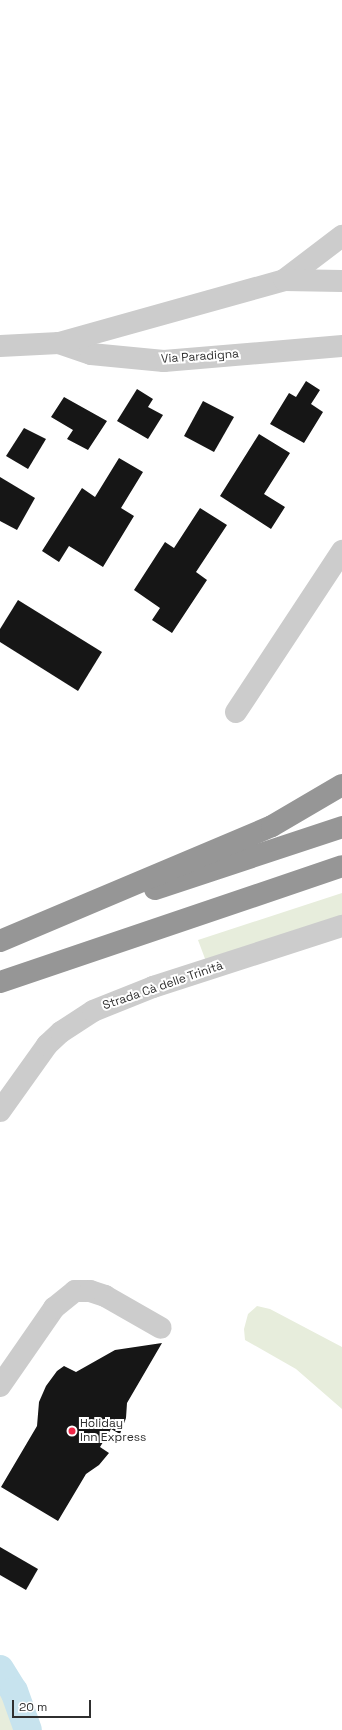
<!DOCTYPE html>
<html>
<head>
<meta charset="utf-8">
<style>
  body { margin:0 }
  #map { position:relative; width:342px; height:1730px; overflow:hidden; background:#fff; font-family:"Space Grotesk",sans-serif }
  div>[style] { position:absolute }
  .green>* { inset:0; background:#e7eddc }
  .canal>* { height:28px; margin:-14px; padding:0 14px; transform-origin:14px; border-radius:14px; background:#c7e3ee }
  .building>* { inset:0; background:#161616 }
  .street>* { height:22px; margin:-11px; padding:0 11px; transform-origin:11px; border-radius:11px; background:#ccc }
  .highway>* { height:22px; margin:-11px; padding:0 11px; transform-origin:11px; border-radius:11px; background:#969696 }
  .dots>* { width:11px; height:11px; translate:-50% -50%; box-sizing:border-box; border:2px solid #fff; border-radius:50% }
  span { translate:-50% -50%; white-space:nowrap; text-align:center; line-height:1.15; -webkit-text-stroke:4px #fff; paint-order:stroke }
  .street-label { font-size:12px; color:#2f2f2f }
  .poi-label { font-size:12px; color:#2f2f2f }
  .left { translate:0 -50%; text-align:left }
  .scale { position:absolute; left:12px; top:1700px; width:79px; height:18px; box-sizing:border-box; border:2px solid #2f2f2f; border-top:0; padding-left:5px; font-size:12px; line-height:14px; white-space:nowrap; color:#2f2f2f; -webkit-text-stroke:3px #fff; paint-order:stroke }
</style>
</head>
<body>
<div id="map">
  <div class="green">
    <div style="clip-path:polygon(342px 893px,342px 918px,207px 964px,198px 940px)"></div>
    <div style="clip-path:polygon(257px 1306px,270px 1309px,342px 1347px,342px 1409px,296px 1369px,245px 1340px,244px 1329px,248px 1314px)"></div>
    <div style="clip-path:polygon(0 1681px,11px 1702px,21px 1730px,0 1730px)"></div>
  </div>
  <div class="canal">
    <div style="left:0;top:1669px;width:26px;rotate:58deg"></div>
    <div style="left:14px;top:1691px;width:41px;rotate:70.3deg"></div>
  </div>
  <div class="building">
    <div style="clip-path:polygon(306px 381px,320px 390px,311px 404px,323px 412px,304px 443px,270px 424px,289px 393px,296px 397px)"></div>
    <div style="clip-path:polygon(137px 389px,153px 399px,148px 407px,163px 415px,148px 439px,117px 421px)"></div>
    <div style="clip-path:polygon(64px 397px,107px 421px,88px 450px,67px 439px,73px 430px,51px 417px)"></div>
    <div style="clip-path:polygon(203px 401px,234px 417px,214px 452px,184px 436px)"></div>
    <div style="clip-path:polygon(24px 428px,46px 439px,28px 469px,6px 456px)"></div>
    <div style="clip-path:polygon(259px 434px,290px 453px,264px 494px,285px 507px,271px 529px,220px 496px)"></div>
    <div style="clip-path:polygon(119px 458px,143px 472px,121px 508px,134px 516px,103px 567px,69px 546px,59px 562px,42px 551px,82px 488px,95px 497px)"></div>
    <div style="clip-path:polygon(0 477px,35px 498px,17px 530px,0 521px)"></div>
    <div style="clip-path:polygon(200px 508px,227px 525px,196px 572px,207px 580px,172px 633px,152px 620px,160px 608px,134px 590px,165px 542px,174px 548px)"></div>
    <div style="clip-path:polygon(18px 600px,102px 652px,78px 691px,0 642px,0 629px)"></div>
    <div style="clip-path:polygon(162px 1343px,127px 1403px,126px 1418px,120px 1434px,111px 1429px,100px 1447px,109px 1453px,99px 1465px,86px 1474px,58px 1521px,1px 1487px,37px 1426px,39px 1402px,46px 1386px,57px 1371px,64px 1366px,76px 1372px,115px 1350px)"></div>
    <div style="clip-path:polygon(0 1547px,38px 1569px,26px 1590px,0 1575px)"></div>
  </div>
  <div class="street">
    <div style="left:284px;top:280px;width:73px;rotate:-37.2deg"></div>
    <div style="left:59px;top:343px;width:34px;rotate:19deg"></div>
    <div style="left:91px;top:354px;width:73px;rotate:5.5deg"></div>
    <div style="left:164px;top:361px;width:179px;rotate:-4.8deg"></div>
    <div style="left:0;top:346px;width:59px;rotate:-2.9deg"></div>
    <div style="left:59px;top:343px;width:234px;rotate:-15.6deg"></div>
    <div style="left:284px;top:280px;width:58px;rotate:1deg"></div>
    <div style="left:236px;top:712px;width:193px;rotate:-56.6deg"></div>
    <div style="left:0;top:1111px;width:81px;rotate:-54.5deg"></div>
    <div style="left:47px;top:1045px;width:19px;rotate:-43deg"></div>
    <div style="left:61px;top:1032px;width:38px;rotate:-33deg"></div>
    <div style="left:93px;top:1011px;width:65px;rotate:-21.8deg"></div>
    <div style="left:153px;top:987px;width:199px;rotate:-17.9deg"></div>
    <div style="left:0;top:1386px;width:95px;rotate:-55.3deg"></div>
    <div style="left:54px;top:1308px;width:27px;rotate:-39deg"></div>
    <div style="left:75px;top:1291px;width:15px"></div>
    <div style="left:90px;top:1291px;width:16px;rotate:18deg"></div>
    <div style="left:105px;top:1296px;width:64px;rotate:29.7deg"></div>
  </div>
  <div class="highway">
    <div style="left:155px;top:889px;width:197px;rotate:-18.3deg"></div>
    <div style="left:0;top:941px;width:295px;rotate:-22.9deg"></div>
    <div style="left:272px;top:826px;width:81px;rotate:-30.4deg"></div>
    <div style="left:0;top:982px;width:361px;rotate:-18.7deg"></div>
  </div>
  <div class="dots">
    <div style="left:72px;top:1431px;background:#f02848"></div>
  </div>
  <div class="street-label">
    <span style="left:200px;top:357px;rotate:-4deg">Via Paradigna</span>
    <span style="left:163px;top:986px;rotate:-19deg">Strada Cà delle Trinità</span>
  </div>
  <div class="poi-label">
    <span class="left" style="left:80px;top:1431px">Holiday<br>Inn Express</span>
  </div>
  <div class="scale">20 m</div>
</div>
</body>
</html>
